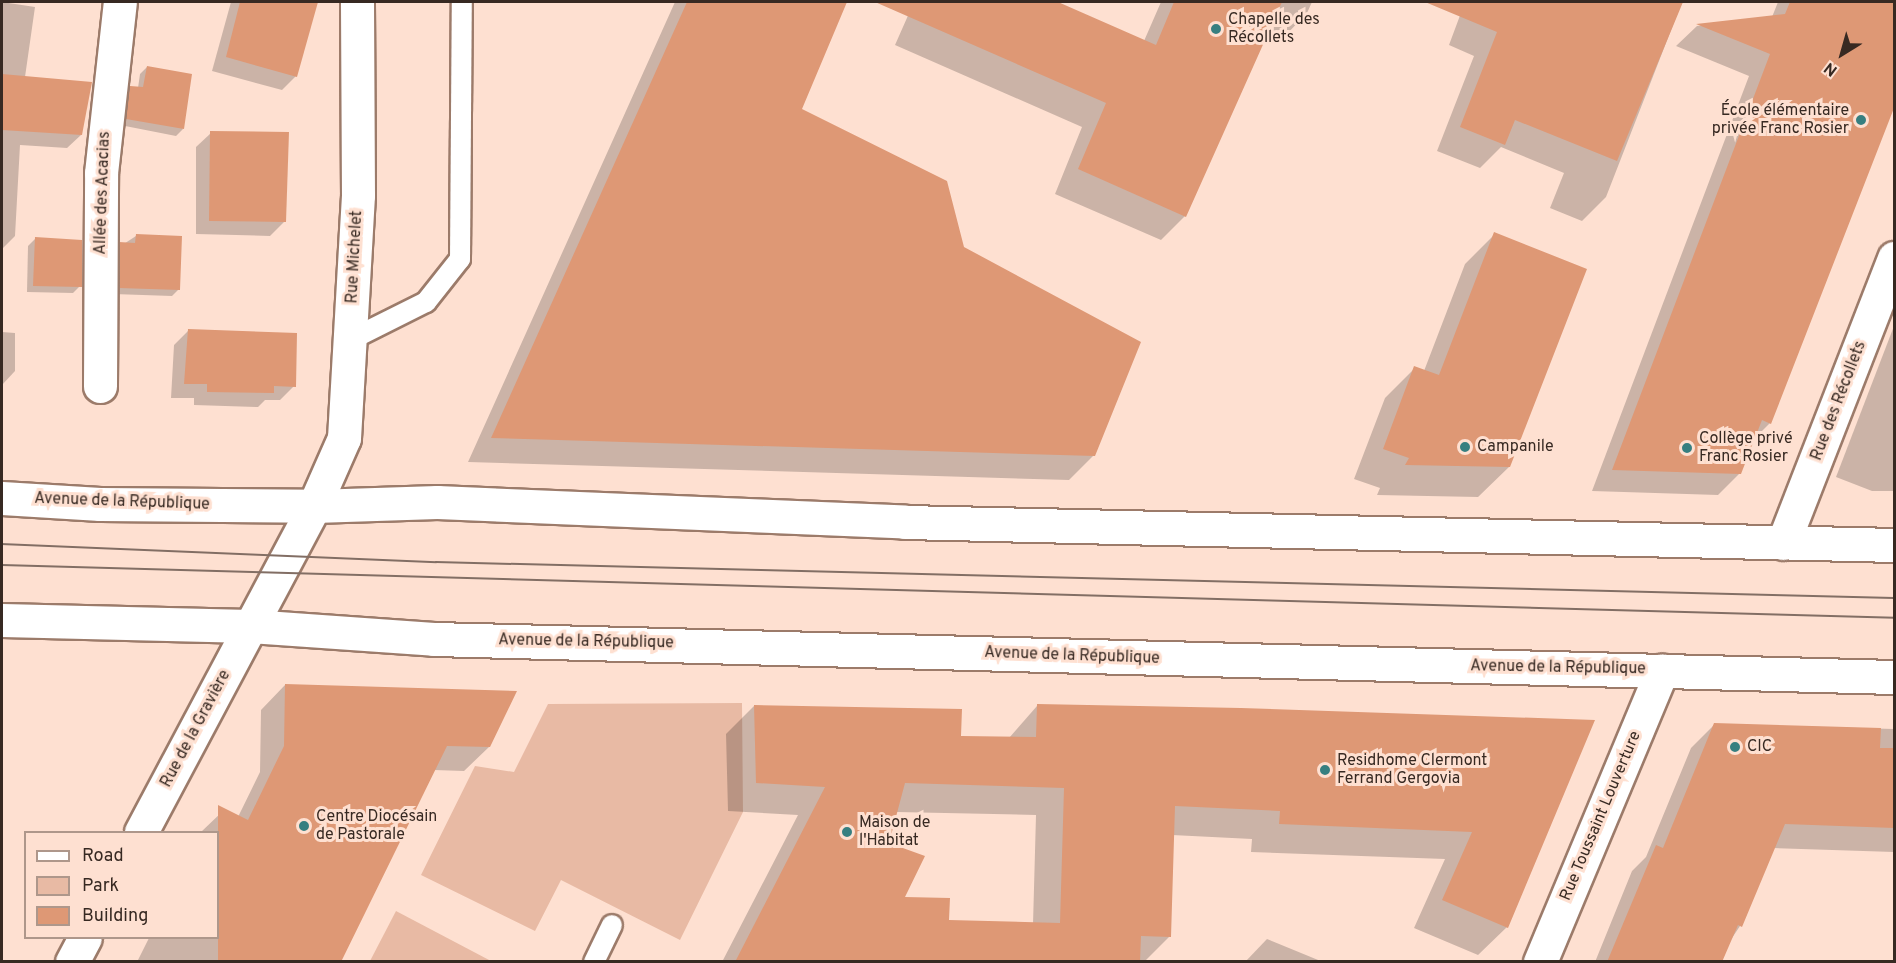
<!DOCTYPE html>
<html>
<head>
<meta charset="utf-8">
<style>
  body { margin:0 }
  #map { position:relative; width:1896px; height:963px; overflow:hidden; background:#fee0d1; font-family:Overpass,sans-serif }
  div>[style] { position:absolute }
  .green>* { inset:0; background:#e8baa4 }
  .shadow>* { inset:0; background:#0003 }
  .building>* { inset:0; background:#de9875 }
  .roads { filter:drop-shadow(2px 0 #9c7b6a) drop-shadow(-2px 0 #9c7b6a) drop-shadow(0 2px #9c7b6a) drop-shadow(0 -2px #9c7b6a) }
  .service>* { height:20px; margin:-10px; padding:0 10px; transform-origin:10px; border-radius:10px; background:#fff }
  .minor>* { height:33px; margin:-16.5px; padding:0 16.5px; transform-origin:16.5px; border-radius:16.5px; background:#fff }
  .secondary>* { height:33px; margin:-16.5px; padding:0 16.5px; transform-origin:16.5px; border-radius:16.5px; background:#fff }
  .tram>* { height:1.5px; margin:-0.75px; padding:0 0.75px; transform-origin:0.75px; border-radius:0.75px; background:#826e64 }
  .dots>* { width:16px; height:16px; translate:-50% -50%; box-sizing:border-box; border:3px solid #fee0d1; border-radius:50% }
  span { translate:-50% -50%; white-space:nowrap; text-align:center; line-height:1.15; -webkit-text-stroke:6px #fee0d1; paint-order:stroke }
  .poi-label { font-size:16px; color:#372922 }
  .left { translate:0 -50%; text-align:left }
  .right { translate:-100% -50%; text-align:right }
  .street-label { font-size:16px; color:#372922 }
  .frame { position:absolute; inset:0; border:3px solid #372922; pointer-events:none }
  .legend { position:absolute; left:24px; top:831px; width:195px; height:108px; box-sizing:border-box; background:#fee0d1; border:2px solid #ae978b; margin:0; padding:8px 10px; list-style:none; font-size:18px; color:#372922 }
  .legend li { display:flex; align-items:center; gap:12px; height:30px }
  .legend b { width:30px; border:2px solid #ae978b }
  .north { position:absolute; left:1812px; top:24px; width:60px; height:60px; -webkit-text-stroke:4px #fee0d1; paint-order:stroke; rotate:217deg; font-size:16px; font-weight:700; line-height:24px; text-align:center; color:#372922 }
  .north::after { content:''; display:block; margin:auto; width:21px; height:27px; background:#372922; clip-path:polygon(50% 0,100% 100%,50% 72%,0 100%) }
</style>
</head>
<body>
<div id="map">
  <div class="green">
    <div style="clip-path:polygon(742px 703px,743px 812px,680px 940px,561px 880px,535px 931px,421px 875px,475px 766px,514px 772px,548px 704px)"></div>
    <div style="clip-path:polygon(396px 911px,491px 961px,370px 961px)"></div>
  </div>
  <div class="shadow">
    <div style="clip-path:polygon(2px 2px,35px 7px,25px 77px,81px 135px,67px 148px,20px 145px,15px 236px,2px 249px)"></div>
    <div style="clip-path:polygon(231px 2px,316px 2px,296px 76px,282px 90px,212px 71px)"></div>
    <div style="clip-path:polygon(675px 2px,845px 2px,800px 110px,963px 249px,1094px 455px,1069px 480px,468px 462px)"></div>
    <div style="clip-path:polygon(914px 2px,1054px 2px,1144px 41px,1161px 2px,1312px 2px,1307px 13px,1283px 38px,1267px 32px,1185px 216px,1161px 240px,1055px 194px,1082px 127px,895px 45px)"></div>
    <div style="clip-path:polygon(1465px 2px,1682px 2px,1606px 197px,1582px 221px,1550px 208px,1564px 173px,1501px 147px,1480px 168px,1437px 151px,1474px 56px,1449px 45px)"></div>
    <div style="clip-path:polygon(1778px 2px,1894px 2px,1894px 104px,1770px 423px,1752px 441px,1740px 473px,1718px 495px,1592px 491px,1749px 76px,1676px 46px,1697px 26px,1772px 17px)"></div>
    <div style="clip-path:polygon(147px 67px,183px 129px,176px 136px,120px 125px,123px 94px,130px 87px,138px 88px,140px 74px)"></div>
    <div style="clip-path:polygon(211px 133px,284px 222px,270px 236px,196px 234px,196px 147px)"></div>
    <div style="clip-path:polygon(1495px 234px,1509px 467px,1478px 497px,1377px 495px,1380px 488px,1354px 479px,1385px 398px,1415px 368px,1424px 371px,1465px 264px)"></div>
    <div style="clip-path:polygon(136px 236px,179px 289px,172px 296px,113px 294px,113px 251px)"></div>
    <div style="clip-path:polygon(35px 239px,80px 286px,73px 293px,27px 292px,28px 246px)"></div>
    <div style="clip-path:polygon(1894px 326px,1894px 491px,1872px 491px,1836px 477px)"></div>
    <div style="clip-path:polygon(188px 331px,294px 386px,280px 400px,265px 400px,258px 407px,194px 405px,194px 398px,171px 398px,174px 345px)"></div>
    <div style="clip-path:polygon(2px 332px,15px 333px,15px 371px,2px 385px)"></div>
    <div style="clip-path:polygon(285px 685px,489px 747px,464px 771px,434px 770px,340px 962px,137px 962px,149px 938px,218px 938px,218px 832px,201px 832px,224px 810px,238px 817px,260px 772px,261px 710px)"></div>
    <div style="clip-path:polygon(evenodd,754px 706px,960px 737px,1009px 738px,1037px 706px,1592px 721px,1507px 927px,1478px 955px,1414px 928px,1445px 859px,1251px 852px,1252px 839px,1172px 835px,1170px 936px,1144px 962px,722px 962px,798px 815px,728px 811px,726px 734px,754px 706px,896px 812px,1036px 815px,1033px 924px,948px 921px,903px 898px,887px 844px,896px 812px)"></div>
    <div style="clip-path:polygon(1715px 724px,1894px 729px,1894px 852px,1773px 848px,1740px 926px,1716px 962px,1595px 962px,1632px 871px,1646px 857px,1691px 748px)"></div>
    <div style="clip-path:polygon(1267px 939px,1323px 962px,1245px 962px)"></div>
  </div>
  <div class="building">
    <div style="clip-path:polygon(240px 2px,318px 2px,297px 77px,226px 57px)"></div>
    <div style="clip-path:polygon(687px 2px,847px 2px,802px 109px,947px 181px,964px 247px,1141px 342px,1095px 456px,491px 438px)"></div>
    <div style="clip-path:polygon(875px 2px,1058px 2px,1156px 45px,1174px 2px,1282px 2px,1186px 217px,1078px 169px,1106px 103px)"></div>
    <div style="clip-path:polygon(1425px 2px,1683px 2px,1617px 161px,1515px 120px,1505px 145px,1460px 127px,1497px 32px)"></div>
    <div style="clip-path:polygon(1790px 2px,1894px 2px,1894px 108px,1771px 424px,1762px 420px,1741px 474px,1612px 470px,1770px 54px,1696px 24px,1785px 14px)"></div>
    <div style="clip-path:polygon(147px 66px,192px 74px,184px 129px,126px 119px,130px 86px,143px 87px)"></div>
    <div style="clip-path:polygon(2px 74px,92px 82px,82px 135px,2px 130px)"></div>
    <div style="clip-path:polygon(210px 131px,289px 132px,286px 222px,209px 221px)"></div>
    <div style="clip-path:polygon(1494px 232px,1587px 269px,1510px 467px,1405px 465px,1409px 458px,1383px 449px,1414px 366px,1439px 375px)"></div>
    <div style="clip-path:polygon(136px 234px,182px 236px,180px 290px,119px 288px,119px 242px,135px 243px)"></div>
    <div style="clip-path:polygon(35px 237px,82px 240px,82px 287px,33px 286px)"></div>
    <div style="clip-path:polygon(188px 329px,297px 333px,296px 387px,274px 386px,274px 393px,207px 392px,207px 384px,184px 384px)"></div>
    <div style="clip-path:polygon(285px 684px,517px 691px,490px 747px,447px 746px,341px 962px,218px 962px,218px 805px,248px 820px,284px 746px)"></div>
    <div style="clip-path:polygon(evenodd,1037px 704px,1241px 708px,1595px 720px,1508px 928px,1442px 900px,1472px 832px,1279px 824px,1280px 811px,1175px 806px,1171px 937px,1141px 936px,1140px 962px,735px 962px,825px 787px,756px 783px,754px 705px,962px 709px,961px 736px,1036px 737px,1037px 704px,905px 783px,1064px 788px,1060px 923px,949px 920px,950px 898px,905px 897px,925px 856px,889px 843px,905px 783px)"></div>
    <div style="clip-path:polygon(1714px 723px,1881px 728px,1880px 748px,1894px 748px,1894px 828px,1785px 824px,1742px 927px,1738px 925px,1722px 962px,1607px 962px,1656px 845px,1663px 848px)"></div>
  </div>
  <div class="roads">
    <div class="service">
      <div style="left:352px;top:339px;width:83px;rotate:-26.6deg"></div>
      <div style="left:426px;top:302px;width:55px;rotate:-51.7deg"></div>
      <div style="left:460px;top:259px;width:257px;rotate:-89.6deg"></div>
      <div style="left:594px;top:962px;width:41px;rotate:-64.1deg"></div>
    </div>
    <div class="minor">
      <div style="left:100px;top:386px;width:213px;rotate:-89.7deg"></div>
      <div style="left:101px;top:173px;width:172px;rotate:-83.7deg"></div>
      <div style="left:1783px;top:543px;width:306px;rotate:-68.7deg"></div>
      <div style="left:141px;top:832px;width:369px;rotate:-62deg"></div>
      <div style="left:314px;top:506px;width:74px;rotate:-66.2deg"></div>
      <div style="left:344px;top:438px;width:243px;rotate:-86.7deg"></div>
      <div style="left:358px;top:195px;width:193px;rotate:-90.3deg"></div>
      <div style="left:72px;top:962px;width:27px;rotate:-62deg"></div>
      <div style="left:1540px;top:962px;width:316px;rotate:-67.3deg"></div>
    </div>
    <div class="secondary">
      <div style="left:2px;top:498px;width:98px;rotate:3.5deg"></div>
      <div style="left:100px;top:504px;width:214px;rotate:0.5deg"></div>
      <div style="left:314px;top:506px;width:123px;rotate:-1.9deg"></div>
      <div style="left:437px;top:502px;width:468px;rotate:2.4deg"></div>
      <div style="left:905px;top:522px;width:989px;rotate:1.33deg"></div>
      <div style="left:2px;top:620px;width:248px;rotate:1.4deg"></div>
      <div style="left:250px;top:626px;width:184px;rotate:4deg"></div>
      <div style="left:434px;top:639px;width:1460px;rotate:1.49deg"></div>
    </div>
  </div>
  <div class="tram">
    <div style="left:2px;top:544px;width:434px;rotate:2.4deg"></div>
    <div style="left:436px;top:562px;width:1458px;rotate:1.41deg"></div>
    <div style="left:2px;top:565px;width:1893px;rotate:1.6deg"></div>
  </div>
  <div class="dots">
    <div style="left:1216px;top:29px;background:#377f80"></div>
    <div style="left:1861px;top:120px;background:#377f80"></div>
    <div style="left:1465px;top:447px;background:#377f80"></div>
    <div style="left:1687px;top:448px;background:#377f80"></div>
    <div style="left:1735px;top:747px;background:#377f80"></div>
    <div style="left:1325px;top:770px;background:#377f80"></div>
    <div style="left:304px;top:826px;background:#377f80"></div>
    <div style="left:847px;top:832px;background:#377f80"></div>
  </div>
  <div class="poi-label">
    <span class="left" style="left:1228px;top:29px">Chapelle des<br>Récollets</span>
    <span class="right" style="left:1849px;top:120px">École élémentaire<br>privée Franc Rosier</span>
    <span class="left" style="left:1699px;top:448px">Collège privé<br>Franc Rosier</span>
    <span class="left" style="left:1477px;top:447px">Campanile</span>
    <span class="left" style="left:1747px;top:747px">CIC</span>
    <span class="left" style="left:1337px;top:770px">Residhome Clermont<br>Ferrand Gergovia</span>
    <span class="left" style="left:316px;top:826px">Centre Diocésain<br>de Pastorale</span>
    <span class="left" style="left:859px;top:832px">Maison de<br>l'Habitat</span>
  </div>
  <div class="street-label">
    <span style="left:103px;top:193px;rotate:-88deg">Allée des Acacias</span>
    <span style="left:355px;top:257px;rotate:-87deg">Rue Michelet</span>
    <span style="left:1839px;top:401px;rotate:-69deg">Rue des Récollets</span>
    <span style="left:122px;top:502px;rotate:2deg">Avenue de la République</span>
    <span style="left:586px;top:642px;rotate:1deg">Avenue de la République</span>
    <span style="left:1072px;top:656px;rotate:2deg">Avenue de la République</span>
    <span style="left:1558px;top:668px;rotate:1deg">Avenue de la République</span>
    <span style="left:196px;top:729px;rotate:-62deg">Rue de la Gravière</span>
    <span style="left:1601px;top:816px;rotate:-67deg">Rue Toussaint Louverture</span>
  </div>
  <div class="frame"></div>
  <ul class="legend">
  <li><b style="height:8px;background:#fff"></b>Road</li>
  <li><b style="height:16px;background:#e8baa4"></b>Park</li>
  <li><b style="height:16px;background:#de9875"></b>Building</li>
  </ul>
  <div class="north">N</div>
</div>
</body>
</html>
